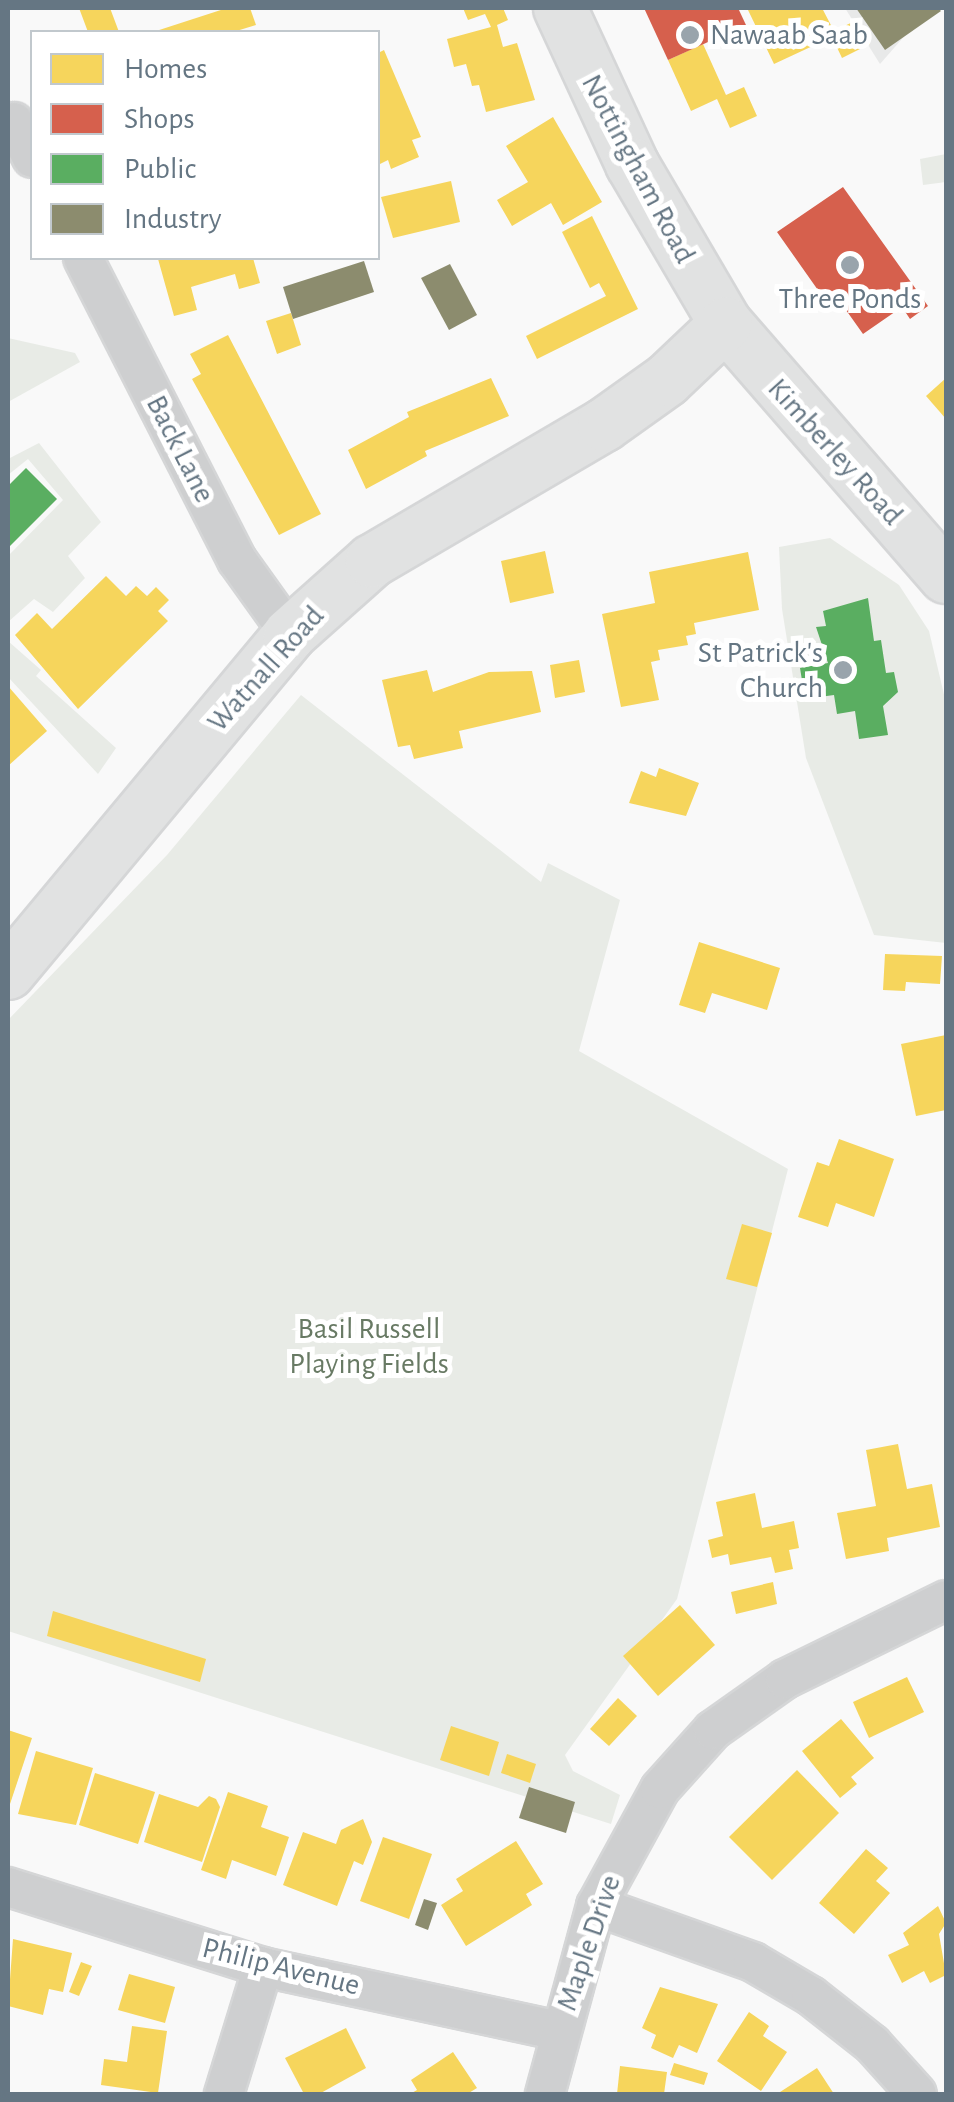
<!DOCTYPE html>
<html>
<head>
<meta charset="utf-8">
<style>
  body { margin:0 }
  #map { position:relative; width:954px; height:2102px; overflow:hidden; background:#f9f9f9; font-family:"Alegreya Sans",sans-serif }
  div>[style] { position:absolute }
  .built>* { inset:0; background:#e8e9e9 }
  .green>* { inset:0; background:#e8ebe6 }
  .homes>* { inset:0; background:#f6d55c }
  .shops>* { inset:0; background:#d6604d }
  .public>* { inset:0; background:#5aae61 }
  .industry>* { inset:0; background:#8c8c6e }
  .roads { filter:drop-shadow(2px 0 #d5d6d7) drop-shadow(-2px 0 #d5d6d7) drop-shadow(0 2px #d5d6d7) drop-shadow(0 -2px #d5d6d7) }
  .street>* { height:38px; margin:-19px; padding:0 19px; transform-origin:19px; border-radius:19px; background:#cecfd0 }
  .secondary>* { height:52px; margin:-26px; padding:0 26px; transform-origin:26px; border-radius:26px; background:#e1e2e2 }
  .dots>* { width:28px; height:28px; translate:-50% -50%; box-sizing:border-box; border:5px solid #fff; border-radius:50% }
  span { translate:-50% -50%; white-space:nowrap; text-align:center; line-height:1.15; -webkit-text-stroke:10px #fff; paint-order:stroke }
  .poi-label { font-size:30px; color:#657683 }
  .left { translate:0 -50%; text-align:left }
  .right { translate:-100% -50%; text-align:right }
  .street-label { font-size:30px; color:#657683 }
  .park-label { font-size:30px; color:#687a64 }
  .frame { position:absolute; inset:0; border:10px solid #657683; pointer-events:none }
  .legend { position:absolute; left:30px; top:30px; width:350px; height:230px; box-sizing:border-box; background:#fff; border:2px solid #c1c8cd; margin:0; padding:12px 18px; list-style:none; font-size:30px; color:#657683 }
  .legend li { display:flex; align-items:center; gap:20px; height:50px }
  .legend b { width:50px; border:2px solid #c1c8cd }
</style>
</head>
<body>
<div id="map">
  <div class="built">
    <div style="clip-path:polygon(845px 8px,929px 8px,880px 64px)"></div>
  </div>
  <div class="green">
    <div style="clip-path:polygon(946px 154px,946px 182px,923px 185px,920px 159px)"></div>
    <div style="clip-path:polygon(8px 338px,75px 353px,80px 362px,8px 402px)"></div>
    <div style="clip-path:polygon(39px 443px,101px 522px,68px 556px,85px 578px,53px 612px,34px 599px,8px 622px,8px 556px,63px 500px,28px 459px,8px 475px,8px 459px)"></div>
    <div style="clip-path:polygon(830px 538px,899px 585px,929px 631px,946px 703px,946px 943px,874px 935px,806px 758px,782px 609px,779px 547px)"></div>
    <div style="clip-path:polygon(8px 641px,41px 670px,36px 676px,116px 748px,98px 774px,8px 677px)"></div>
    <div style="clip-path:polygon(301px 695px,541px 882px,548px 863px,620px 900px,579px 1051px,788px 1169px,677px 1599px,565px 1755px,573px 1771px,620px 1795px,611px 1824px,8px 1631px,8px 1020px,167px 855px)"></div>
  </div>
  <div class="homes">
    <div style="clip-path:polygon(79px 8px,110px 8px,119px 32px,88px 32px)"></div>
    <div style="clip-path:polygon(227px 8px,250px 8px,256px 25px,233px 32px,153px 32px)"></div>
    <div style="clip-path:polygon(463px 8px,503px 8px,508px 20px,497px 25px,503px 47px,517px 43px,535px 100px,486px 112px,479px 85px,472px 86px,466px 64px,454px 67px,447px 39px,491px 27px,485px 14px,468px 20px)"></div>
    <div style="clip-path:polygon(822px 8px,834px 31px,859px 19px,870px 44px,842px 58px,832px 37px,774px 64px,748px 10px)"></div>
    <div style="clip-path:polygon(703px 44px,726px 95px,744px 87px,757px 116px,730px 128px,717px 99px,691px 111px,668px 60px)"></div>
    <div style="clip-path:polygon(384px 50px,421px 137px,412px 140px,419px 157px,391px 169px,388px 160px,378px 165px,378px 53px)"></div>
    <div style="clip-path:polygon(553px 117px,602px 202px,563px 225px,551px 203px,512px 226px,497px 200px,528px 182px,506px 146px)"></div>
    <div style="clip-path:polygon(451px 181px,460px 222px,393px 238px,381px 197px)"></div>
    <div style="clip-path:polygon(592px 216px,638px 309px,537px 359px,526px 336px,606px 296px,599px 283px,590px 288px,562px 232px)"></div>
    <div style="clip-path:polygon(253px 258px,260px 283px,239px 289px,235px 274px,191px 287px,197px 310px,174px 316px,158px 259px)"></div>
    <div style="clip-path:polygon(291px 313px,301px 345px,277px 354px,266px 321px)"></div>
    <div style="clip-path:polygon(228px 335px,321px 514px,279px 535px,192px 379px,201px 374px,190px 354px)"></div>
    <div style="clip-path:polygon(491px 378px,509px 416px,425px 451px,427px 456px,366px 489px,348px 450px,409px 417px,407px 412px)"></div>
    <div style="clip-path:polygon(946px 378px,946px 419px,926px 396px)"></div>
    <div style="clip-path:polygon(545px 551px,554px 593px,510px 603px,501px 561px)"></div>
    <div style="clip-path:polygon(748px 552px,759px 610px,694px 623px,696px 634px,686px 636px,688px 645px,658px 650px,660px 660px,651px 662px,659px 700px,621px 707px,602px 614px,655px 603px,649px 572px)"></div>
    <div style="clip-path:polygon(106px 576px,126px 596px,136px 586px,147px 596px,156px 587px,169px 600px,158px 611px,168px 621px,78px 709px,15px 635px,37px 613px,52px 629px)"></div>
    <div style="clip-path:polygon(579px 660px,585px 692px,555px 698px,550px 665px)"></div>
    <div style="clip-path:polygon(427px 670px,433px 692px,489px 672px,532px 671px,541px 712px,459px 731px,463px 748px,414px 759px,410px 745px,398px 747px,382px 680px)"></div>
    <div style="clip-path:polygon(8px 686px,47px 731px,8px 766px)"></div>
    <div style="clip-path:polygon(659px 768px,699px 783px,686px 816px,629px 803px,641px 771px,656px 777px)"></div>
    <div style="clip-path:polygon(699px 942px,780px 968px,767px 1010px,712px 993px,705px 1013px,679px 1005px)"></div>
    <div style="clip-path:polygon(885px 954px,942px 956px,940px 984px,906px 982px,905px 991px,883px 990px)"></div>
    <div style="clip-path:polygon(946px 1035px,946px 1110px,916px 1116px,901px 1044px)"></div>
    <div style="clip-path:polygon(839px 1139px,894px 1159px,874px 1217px,836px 1203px,828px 1227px,798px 1217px,817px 1162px,829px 1166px)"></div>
    <div style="clip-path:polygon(742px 1224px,772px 1233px,757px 1287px,726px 1279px)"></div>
    <div style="clip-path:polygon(898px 1444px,907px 1489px,932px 1484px,940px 1527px,887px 1538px,889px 1551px,846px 1559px,837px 1513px,876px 1506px,866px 1450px)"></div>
    <div style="clip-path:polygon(755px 1493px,762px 1528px,794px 1521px,799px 1548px,789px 1550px,793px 1569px,775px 1573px,771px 1557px,730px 1565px,728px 1554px,712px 1558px,708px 1540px,723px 1536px,716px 1502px)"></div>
    <div style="clip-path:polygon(773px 1582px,777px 1604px,736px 1614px,731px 1592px)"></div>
    <div style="clip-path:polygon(680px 1605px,715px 1645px,658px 1696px,623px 1656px)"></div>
    <div style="clip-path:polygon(53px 1611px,206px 1659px,200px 1682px,47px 1636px)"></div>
    <div style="clip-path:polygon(907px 1677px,924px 1712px,869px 1738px,853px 1702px)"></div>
    <div style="clip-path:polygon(618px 1698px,637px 1716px,609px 1746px,590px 1729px)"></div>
    <div style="clip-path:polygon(841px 1719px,874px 1758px,851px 1777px,857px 1784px,840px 1798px,802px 1751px)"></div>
    <div style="clip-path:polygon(451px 1726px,499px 1742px,489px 1776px,440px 1760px)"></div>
    <div style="clip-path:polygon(8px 1730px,32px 1738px,8px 1810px)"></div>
    <div style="clip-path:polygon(36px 1751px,93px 1768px,76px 1825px,18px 1814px)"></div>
    <div style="clip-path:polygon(507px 1754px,536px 1764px,530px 1783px,501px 1773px)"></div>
    <div style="clip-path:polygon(797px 1770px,839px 1813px,772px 1880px,729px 1837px)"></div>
    <div style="clip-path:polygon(95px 1773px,155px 1792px,138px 1844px,79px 1825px)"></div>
    <div style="clip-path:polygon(228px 1792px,268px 1806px,261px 1827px,289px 1837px,276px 1876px,232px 1860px,226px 1879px,201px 1870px)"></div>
    <div style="clip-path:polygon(159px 1794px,198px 1807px,209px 1796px,216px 1799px,220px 1807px,202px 1862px,144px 1842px)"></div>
    <div style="clip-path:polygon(363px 1819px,372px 1842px,363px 1865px,354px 1861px,337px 1906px,283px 1885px,303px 1832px,336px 1844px,341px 1830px)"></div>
    <div style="clip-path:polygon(383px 1837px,432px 1854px,409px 1919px,360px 1901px)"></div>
    <div style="clip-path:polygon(516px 1841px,543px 1884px,526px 1894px,532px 1905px,466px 1946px,441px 1905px,463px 1891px,456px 1879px)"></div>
    <div style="clip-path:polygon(866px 1849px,888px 1868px,876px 1881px,890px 1893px,854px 1934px,819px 1903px)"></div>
    <div style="clip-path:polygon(938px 1906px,946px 1923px,939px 1934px,946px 1975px,930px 1983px,924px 1971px,902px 1983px,888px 1955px,909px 1945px,903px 1933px)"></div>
    <div style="clip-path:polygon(13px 1939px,72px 1953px,63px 1992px,49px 1989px,43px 2015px,8px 2006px)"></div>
    <div style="clip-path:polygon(81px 1962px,92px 1966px,79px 1996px,69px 1992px)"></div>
    <div style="clip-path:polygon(129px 1974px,175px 1987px,165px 2023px,118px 2010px)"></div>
    <div style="clip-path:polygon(660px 1987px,718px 2004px,697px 2053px,679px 2045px,673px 2058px,651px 2048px,656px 2035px,642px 2028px)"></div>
    <div style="clip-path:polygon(749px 2012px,769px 2026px,763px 2036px,787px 2052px,761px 2091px,717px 2061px)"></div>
    <div style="clip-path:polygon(132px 2026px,167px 2031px,158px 2093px,101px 2085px,104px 2059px,127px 2062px)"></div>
    <div style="clip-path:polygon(346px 2028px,366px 2068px,319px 2094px,304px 2094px,285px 2058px)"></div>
    <div style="clip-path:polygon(453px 2052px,477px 2088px,467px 2094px,410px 2094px,417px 2090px,411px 2080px)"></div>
    <div style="clip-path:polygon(674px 2063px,708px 2073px,704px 2085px,670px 2075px)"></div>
    <div style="clip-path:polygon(620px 2066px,667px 2072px,664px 2094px,617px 2094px)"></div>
    <div style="clip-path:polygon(817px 2068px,834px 2094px,777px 2094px)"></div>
  </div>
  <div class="shops">
    <div style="clip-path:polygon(644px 8px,738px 8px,746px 25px,668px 60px)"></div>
    <div style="clip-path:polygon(843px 187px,928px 306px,910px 319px,902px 307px,863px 334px,841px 303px,832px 310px,777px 232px)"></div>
  </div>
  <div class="public">
    <div style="clip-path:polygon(26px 468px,57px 499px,8px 548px,8px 486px)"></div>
    <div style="clip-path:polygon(868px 598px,874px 641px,881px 640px,886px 673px,894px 672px,898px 692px,883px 706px,888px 735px,859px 739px,855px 711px,837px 714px,834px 695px,805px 699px,800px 668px,828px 663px,816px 627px,826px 626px,823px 611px)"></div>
  </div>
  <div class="industry">
    <div style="clip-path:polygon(856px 8px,938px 8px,941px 11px,885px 50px)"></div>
    <div style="clip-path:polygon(364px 261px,374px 292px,293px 319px,283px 287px)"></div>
    <div style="clip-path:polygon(450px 264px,477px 315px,449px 330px,421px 278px)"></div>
    <div style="clip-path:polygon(529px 1787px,575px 1802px,566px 1833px,519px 1818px)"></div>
    <div style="clip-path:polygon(424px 1899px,437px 1903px,428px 1930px,415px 1925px)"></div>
  </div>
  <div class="roads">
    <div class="street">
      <div style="left:14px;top:122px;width:40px;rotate:63.4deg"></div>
      <div style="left:83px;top:258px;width:339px;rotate:63deg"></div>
      <div style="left:237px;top:560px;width:91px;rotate:54.4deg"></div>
      <div style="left:8px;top:1887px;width:267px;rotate:17.4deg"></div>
      <div style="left:263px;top:1967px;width:303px;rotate:12.2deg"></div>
      <div style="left:596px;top:1906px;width:167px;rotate:19.6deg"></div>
      <div style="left:753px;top:1962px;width:67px;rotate:30.4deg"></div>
      <div style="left:811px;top:1996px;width:78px;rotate:38.2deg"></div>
      <div style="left:872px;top:2044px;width:67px;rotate:48deg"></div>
      <div style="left:224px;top:2094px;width:133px;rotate:-72.9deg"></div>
      <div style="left:545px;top:2094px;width:195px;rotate:-74.8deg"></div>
      <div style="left:596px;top:1906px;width:133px;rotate:-61.3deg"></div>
      <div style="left:660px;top:1789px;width:79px;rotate:-48.1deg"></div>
      <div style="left:713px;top:1730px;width:88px;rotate:-35.3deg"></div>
      <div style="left:785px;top:1679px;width:179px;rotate:-26.1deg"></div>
    </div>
    <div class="secondary">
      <div style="left:560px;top:8px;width:172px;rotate:65.2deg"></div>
      <div style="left:632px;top:164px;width:186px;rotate:59.6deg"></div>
      <div style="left:726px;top:324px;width:335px;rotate:49deg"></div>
      <div style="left:8px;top:973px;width:441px;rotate:-50.2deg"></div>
      <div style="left:290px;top:634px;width:110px;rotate:-41.7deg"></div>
      <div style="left:372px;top:561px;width:269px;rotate:-30.4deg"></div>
      <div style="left:604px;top:425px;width:77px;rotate:-35.5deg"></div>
      <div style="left:667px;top:380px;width:81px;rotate:-43.5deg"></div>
    </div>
  </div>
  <div class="dots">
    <div style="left:690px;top:35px;background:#99a4ac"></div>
    <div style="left:850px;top:265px;background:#99a4ac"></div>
    <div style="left:843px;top:670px;background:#99a4ac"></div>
  </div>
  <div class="poi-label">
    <span class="left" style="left:710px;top:35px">Nawaab Saab</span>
    <span style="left:850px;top:299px">Three Ponds</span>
    <span class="right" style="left:823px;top:670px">St Patrick's<br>Church</span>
  </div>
  <div class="street-label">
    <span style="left:638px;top:169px;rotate:62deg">Nottingham Road</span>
    <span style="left:180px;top:449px;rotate:63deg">Back Lane</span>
    <span style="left:835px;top:452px;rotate:48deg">Kimberley Road</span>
    <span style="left:266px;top:669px;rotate:-48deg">Watnall Road</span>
    <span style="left:589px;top:1943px;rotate:-71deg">Maple Drive</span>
    <span style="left:281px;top:1967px;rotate:14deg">Philip Avenue</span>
  </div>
  <div class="park-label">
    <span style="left:369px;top:1346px">Basil Russell<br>Playing Fields</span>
  </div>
  <div class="frame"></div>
  <ul class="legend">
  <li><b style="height:28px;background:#f6d55c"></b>Homes</li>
  <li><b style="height:28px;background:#d6604d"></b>Shops</li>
  <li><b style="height:28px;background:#5aae61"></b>Public</li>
  <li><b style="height:28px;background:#8c8c6e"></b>Industry</li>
  </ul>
</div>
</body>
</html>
